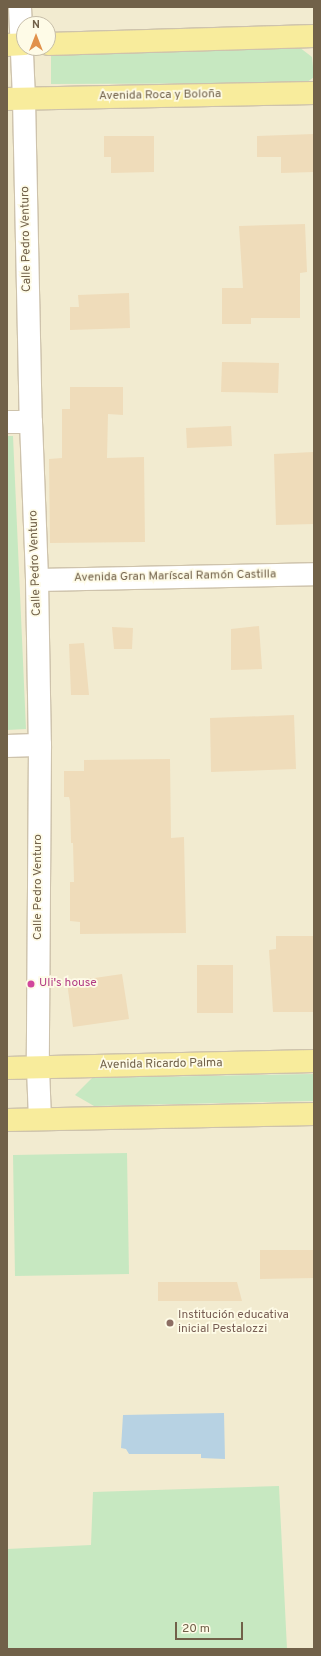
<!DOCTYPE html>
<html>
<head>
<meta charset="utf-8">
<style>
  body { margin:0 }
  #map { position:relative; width:321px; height:1656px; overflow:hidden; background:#fbf7e2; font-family:Overpass,sans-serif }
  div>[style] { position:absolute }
  .residential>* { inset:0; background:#f2ebd0 }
  .green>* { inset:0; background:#c7e8c1 }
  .water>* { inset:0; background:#b7d2e3 }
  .building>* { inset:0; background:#efdcba }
  .roads { filter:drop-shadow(1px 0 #cec3ac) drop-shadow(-1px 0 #cec3ac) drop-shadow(0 1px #cec3ac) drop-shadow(0 -1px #cec3ac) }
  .minor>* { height:22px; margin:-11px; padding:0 11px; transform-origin:11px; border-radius:11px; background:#fff }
  .major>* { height:22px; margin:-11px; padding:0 11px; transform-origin:11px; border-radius:11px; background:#f8ec9c }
  .dots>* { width:11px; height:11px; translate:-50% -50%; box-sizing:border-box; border:2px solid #fefbe7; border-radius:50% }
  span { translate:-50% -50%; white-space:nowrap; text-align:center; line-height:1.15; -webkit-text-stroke:3.5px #fefbe7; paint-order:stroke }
  .street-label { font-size:12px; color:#716149 }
  .hotel-label { font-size:12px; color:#b23c85 }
  .left { translate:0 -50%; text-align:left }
  .education-label { font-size:12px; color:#785e54 }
  .frame { position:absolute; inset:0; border:8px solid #716149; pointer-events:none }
  .north { position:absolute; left:16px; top:16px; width:40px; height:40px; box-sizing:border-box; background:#fefbe7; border:1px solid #c6bda8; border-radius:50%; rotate:0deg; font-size:11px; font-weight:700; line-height:16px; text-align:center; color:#716149 }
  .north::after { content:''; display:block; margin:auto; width:14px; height:18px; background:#e1914b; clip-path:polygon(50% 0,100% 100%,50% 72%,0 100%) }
  .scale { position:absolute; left:175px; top:1622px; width:68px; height:18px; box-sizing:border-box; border:2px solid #716149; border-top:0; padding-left:5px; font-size:12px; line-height:14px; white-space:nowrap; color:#716149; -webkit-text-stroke:3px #fefbe7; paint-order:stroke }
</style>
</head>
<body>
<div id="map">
  <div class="residential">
    <div style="clip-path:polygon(evenodd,7px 7px,314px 7px,314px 1649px,7px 1649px,7px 7px,24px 24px,48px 24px,48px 48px,24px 48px,24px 24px)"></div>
  </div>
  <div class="green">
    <div style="clip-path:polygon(299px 47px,312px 57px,314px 77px,306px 83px,51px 84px,51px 54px)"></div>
    <div style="clip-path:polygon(7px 436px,13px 436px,26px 729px,7px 730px)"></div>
    <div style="clip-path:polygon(314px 1074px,314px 1101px,94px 1106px,75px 1095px,92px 1078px)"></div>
    <div style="clip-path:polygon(127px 1153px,129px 1274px,15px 1276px,13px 1155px)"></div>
    <div style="clip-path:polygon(279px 1486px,287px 1649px,7px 1649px,7px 1549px,91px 1545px,93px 1492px)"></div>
  </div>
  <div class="water">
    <div style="clip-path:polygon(224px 1413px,225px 1459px,201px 1458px,201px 1454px,129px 1454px,126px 1449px,121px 1448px,123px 1415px)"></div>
  </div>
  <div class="building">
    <div style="clip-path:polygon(314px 134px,314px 172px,281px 173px,281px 157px,257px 157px,257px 136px)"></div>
    <div style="clip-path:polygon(104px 136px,154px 136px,154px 172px,111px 173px,111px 157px,104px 157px)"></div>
    <div style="clip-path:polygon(305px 224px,307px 272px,300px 273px,300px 318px,251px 318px,251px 324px,222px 324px,222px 288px,243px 288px,239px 226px)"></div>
    <div style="clip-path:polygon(129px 293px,130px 328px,70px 330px,70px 307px,79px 307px,78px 295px)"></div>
    <div style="clip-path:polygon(222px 362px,279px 363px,278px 393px,221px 392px)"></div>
    <div style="clip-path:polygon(70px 387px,123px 387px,123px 415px,108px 414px,107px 458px,144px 457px,145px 542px,50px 543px,49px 459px,62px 458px,62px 409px,70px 409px)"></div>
    <div style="clip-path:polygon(231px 426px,232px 446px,187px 448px,186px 428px)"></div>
    <div style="clip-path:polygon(313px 452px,314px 524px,276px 525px,274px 454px)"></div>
    <div style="clip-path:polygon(259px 626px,262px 669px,231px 670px,231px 629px)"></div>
    <div style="clip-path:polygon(112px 627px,133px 628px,132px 649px,114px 649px)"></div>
    <div style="clip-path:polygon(84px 643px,89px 695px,71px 695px,69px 644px)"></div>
    <div style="clip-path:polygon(294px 715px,296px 769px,211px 772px,210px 718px)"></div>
    <div style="clip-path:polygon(170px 759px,171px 838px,184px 837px,186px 933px,80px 934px,80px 922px,70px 921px,70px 882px,74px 882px,73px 843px,71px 843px,70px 801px,69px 797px,64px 797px,64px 771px,84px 771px,84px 760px)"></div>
    <div style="clip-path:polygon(276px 936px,314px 936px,314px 1012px,273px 1012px,269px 950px,276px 949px)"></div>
    <div style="clip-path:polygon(197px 965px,233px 965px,233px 1013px,197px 1013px)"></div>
    <div style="clip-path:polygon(122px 974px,129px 1019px,73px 1027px,67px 982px)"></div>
    <div style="clip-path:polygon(260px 1250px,314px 1250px,314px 1278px,260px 1279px)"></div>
    <div style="clip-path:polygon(158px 1282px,237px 1282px,242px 1301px,158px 1301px)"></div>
  </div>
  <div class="roads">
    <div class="minor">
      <div style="left:20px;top:7px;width:92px;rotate:87.5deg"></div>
      <div style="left:24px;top:99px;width:323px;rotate:88.8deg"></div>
      <div style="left:31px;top:422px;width:158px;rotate:87.8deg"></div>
      <div style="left:37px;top:580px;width:165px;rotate:89deg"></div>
      <div style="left:40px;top:745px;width:323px;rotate:90.4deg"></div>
      <div style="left:38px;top:1068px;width:51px;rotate:87.8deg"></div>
      <div style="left:7px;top:422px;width:24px"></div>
      <div style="left:37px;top:580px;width:277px;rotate:-1.2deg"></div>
      <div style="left:7px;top:746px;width:33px;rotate:-2deg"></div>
    </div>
    <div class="major">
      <div style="left:48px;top:44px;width:266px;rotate:-1.7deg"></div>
      <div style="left:7px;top:45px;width:17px;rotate:-3deg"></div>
      <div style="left:7px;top:99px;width:307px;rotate:-1.1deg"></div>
      <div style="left:7px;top:1068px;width:307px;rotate:-1.3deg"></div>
      <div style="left:7px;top:1120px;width:307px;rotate:-1.1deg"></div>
    </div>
  </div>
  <div class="dots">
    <div style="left:31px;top:984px;background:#d1479c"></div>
    <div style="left:170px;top:1323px;background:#8d6e63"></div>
  </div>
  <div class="street-label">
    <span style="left:160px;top:96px;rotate:-1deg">Avenida Roca y Boloña</span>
    <span style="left:27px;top:239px;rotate:-91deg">Calle Pedro Venturo</span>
    <span style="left:36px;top:563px;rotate:-92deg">Calle Pedro Venturo</span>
    <span style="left:175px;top:577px;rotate:-1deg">Avenida Gran Maríscal Ramón Castilla</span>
    <span style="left:39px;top:887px;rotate:-90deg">Calle Pedro Venturo</span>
    <span style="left:161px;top:1065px;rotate:-1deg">Avenida Ricardo Palma</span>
  </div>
  <div class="hotel-label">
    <span class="left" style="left:39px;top:984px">Uli's house</span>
  </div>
  <div class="education-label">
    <span class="left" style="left:178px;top:1323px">Institución educativa<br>inicial Pestalozzi</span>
  </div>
  <div class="frame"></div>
  <div class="north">N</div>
  <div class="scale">20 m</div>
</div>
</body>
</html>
